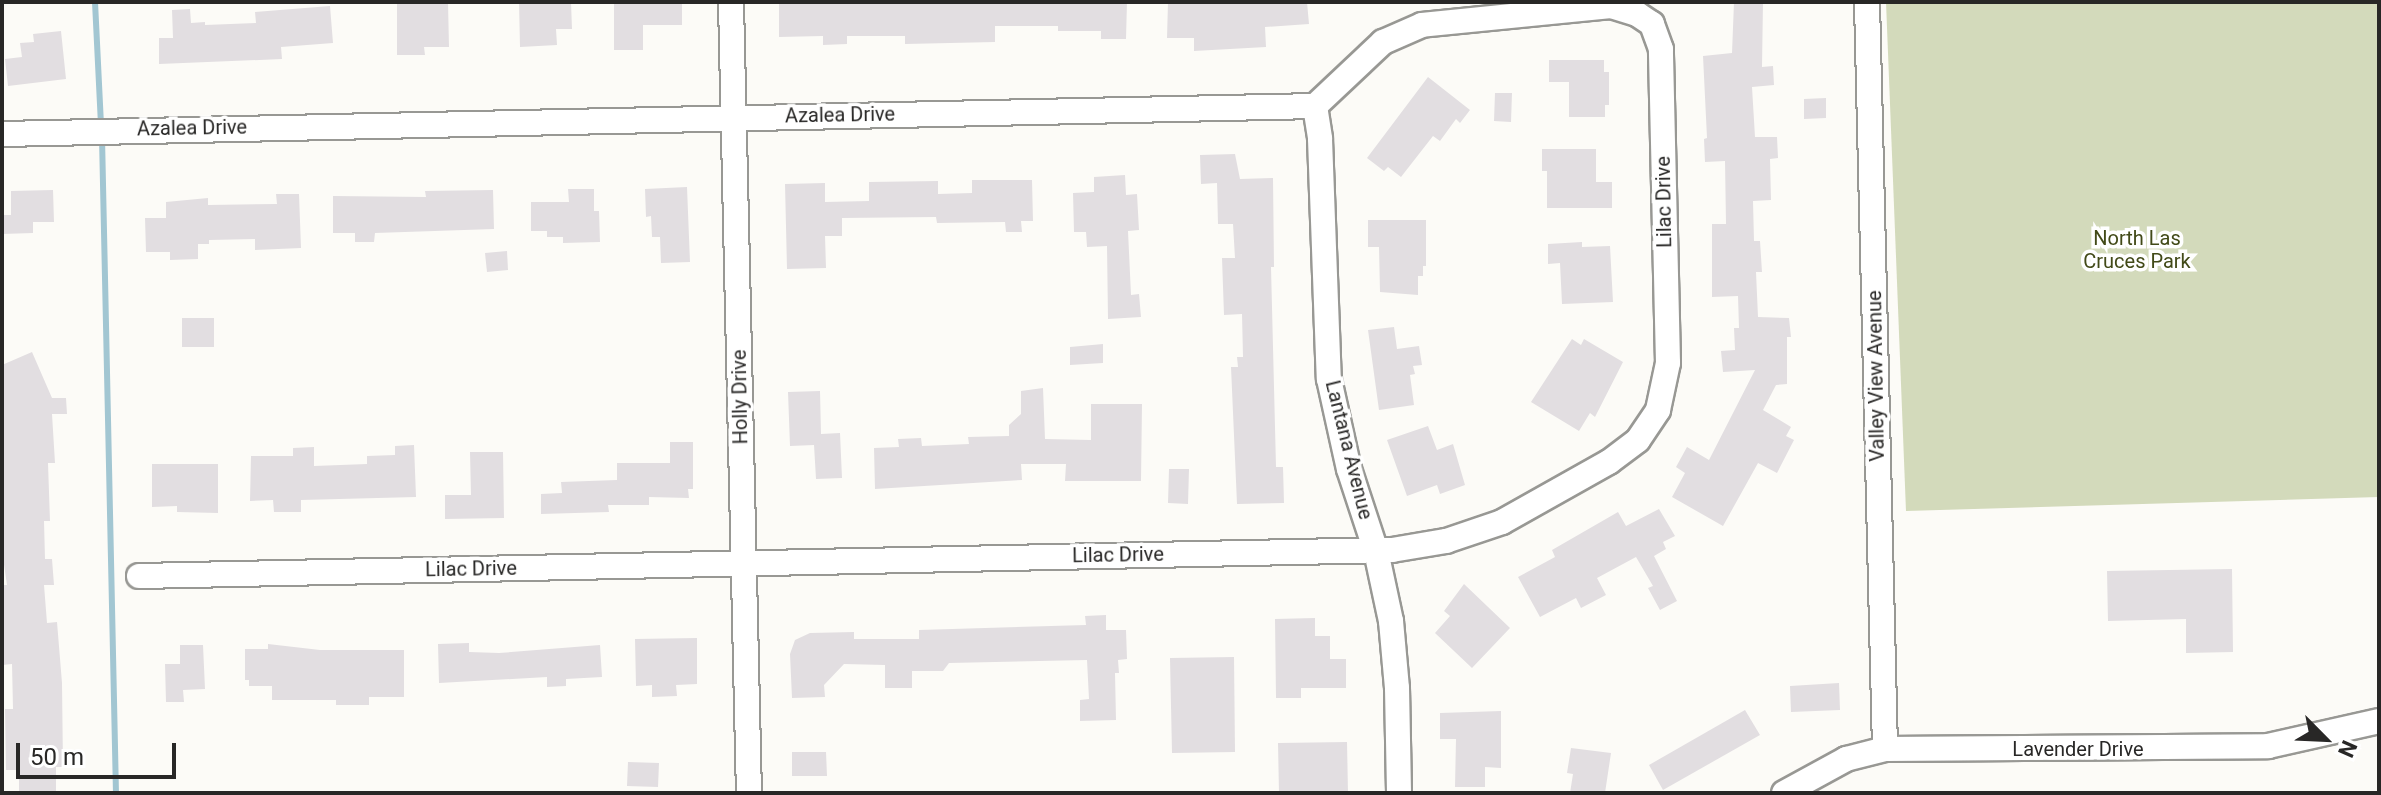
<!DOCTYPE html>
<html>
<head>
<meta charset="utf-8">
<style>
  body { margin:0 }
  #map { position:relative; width:2381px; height:795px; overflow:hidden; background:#fcfbf7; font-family:Roboto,sans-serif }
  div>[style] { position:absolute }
  .green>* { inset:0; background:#d3dabb }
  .stream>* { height:6px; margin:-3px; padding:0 3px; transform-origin:3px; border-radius:3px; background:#a2c6d2 }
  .building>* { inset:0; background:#e2dee1 }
  .roads { filter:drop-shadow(2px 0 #989894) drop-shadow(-2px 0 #989894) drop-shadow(0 2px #989894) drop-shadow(0 -2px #989894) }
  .minor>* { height:24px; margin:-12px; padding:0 12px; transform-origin:12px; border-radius:12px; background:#fff }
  span { translate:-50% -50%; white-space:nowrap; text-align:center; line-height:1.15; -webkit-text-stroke:7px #fff; paint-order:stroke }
  .street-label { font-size:20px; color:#282726 }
  .park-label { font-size:20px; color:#424a18 }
  .frame { position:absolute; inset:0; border:4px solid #282726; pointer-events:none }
  .north { position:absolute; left:2285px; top:699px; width:80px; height:80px; -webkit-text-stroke:6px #fff; paint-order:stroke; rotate:114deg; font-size:22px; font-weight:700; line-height:32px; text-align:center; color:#282726 }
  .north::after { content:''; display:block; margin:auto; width:28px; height:36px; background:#282726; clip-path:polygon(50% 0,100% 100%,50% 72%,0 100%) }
  .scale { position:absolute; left:16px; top:743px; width:160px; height:36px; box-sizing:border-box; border:4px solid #282726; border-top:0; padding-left:10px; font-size:24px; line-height:28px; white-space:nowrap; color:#282726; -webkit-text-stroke:6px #fff; paint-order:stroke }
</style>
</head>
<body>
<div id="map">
  <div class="green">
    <div style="clip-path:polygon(1886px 2px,2379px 2px,2379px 497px,1906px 511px)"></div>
  </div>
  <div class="stream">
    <div style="left:95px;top:2px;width:124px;rotate:87.2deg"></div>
    <div style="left:102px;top:137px;width:656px;rotate:88.78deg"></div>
  </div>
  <div class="building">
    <div style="clip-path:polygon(397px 2px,448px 2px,449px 47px,424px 47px,425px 55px,397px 55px)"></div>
    <div style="clip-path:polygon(519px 2px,571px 2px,572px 29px,556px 29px,557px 45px,520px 47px)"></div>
    <div style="clip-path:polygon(614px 2px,682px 2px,682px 25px,643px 25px,643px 50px,614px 50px)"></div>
    <div style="clip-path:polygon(1127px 2px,1126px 39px,1101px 39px,1101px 31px,1058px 31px,1058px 26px,995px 26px,995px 42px,905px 44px,905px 36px,847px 36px,847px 44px,823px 45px,823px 36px,779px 37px,779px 3px,783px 2px)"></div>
    <div style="clip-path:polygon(1168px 2px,1307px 2px,1309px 24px,1265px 27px,1266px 47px,1194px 51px,1194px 38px,1167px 38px)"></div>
    <div style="clip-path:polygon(1734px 2px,1763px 2px,1762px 67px,1773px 66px,1774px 85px,1752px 87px,1755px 137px,1777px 137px,1778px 158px,1770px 159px,1771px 200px,1753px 201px,1754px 241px,1760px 241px,1762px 272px,1756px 272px,1758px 317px,1789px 318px,1791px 337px,1787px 337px,1787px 384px,1776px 385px,1763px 410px,1791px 427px,1786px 436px,1794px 440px,1777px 473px,1758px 463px,1723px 526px,1672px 497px,1685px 473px,1676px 467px,1687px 447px,1709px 460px,1755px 370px,1723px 372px,1721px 351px,1735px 350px,1734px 328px,1739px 328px,1738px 296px,1712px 297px,1712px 224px,1726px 224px,1725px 161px,1705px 162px,1704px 139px,1707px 138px,1703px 56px,1732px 53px)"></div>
    <div style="clip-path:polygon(330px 6px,333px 43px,281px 47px,282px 59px,159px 64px,159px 38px,173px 38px,172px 10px,190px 9px,191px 23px,205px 22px,205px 25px,256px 23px,255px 12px)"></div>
    <div style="clip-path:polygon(61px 31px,66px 79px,8px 86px,5px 59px,22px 57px,20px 43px,34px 42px,33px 34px)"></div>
    <div style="clip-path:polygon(1549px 60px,1604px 60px,1604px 72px,1609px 72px,1609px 105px,1605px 105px,1605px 117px,1569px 117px,1569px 82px,1549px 82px)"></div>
    <div style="clip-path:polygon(1428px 77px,1470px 110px,1460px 123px,1456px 119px,1440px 141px,1433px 136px,1401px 177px,1388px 167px,1384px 171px,1367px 158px)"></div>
    <div style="clip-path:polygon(1495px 93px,1512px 93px,1511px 122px,1494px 121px)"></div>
    <div style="clip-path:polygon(1826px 98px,1826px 118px,1804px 119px,1804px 99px)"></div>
    <div style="clip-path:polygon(1542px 149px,1596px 149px,1596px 182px,1612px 182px,1612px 208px,1547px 208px,1547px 171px,1542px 171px)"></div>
    <div style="clip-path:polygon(1235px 154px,1240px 179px,1273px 178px,1274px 267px,1271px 267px,1276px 467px,1283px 467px,1284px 503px,1237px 504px,1231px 367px,1238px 367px,1237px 357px,1243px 357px,1242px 314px,1224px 315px,1222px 258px,1235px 258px,1233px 224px,1218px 224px,1217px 183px,1201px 184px,1200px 155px)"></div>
    <div style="clip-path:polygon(1125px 175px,1126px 195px,1137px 194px,1139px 230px,1128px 231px,1131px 295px,1139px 294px,1141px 317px,1108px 319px,1107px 246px,1087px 247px,1086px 232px,1074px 232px,1073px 193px,1094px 192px,1094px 177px)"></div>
    <div style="clip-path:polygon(972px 180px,1032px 180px,1033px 221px,1021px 221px,1022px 232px,1006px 232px,1005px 222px,937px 223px,936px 217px,842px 218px,842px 236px,825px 236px,826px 268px,787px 269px,785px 184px,825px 183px,825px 202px,869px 201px,869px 182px,938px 181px,938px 194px,972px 193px)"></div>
    <div style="clip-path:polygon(687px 187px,690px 262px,661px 263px,660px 237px,652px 237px,651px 216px,646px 217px,645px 189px)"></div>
    <div style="clip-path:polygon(568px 189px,594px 189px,594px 211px,599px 211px,600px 242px,563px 243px,563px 237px,547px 237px,547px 231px,531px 231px,531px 202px,569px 202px)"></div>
    <div style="clip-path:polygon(53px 190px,54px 222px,33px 222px,33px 233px,2px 234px,2px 215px,11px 215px,11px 191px)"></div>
    <div style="clip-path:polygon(493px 190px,494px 229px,375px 233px,374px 242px,355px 242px,355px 233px,333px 233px,333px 196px,426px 197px,425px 191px)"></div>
    <div style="clip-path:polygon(276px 194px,299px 194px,301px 248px,255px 250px,255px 239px,209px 240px,209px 244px,198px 244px,198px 259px,170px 260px,170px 252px,146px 252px,145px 218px,166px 218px,166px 202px,208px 198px,208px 205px,277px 204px)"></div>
    <div style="clip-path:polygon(1368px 220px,1426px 220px,1426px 266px,1423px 266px,1423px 276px,1418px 276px,1418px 295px,1380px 292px,1379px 247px,1368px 247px)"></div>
    <div style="clip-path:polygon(1582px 242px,1582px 247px,1610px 246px,1613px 302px,1562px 304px,1560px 263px,1548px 264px,1548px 244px)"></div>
    <div style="clip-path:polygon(507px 251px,508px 270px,487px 272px,485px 253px)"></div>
    <div style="clip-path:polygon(182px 318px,214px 318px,214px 347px,182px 347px)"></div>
    <div style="clip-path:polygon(1394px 327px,1397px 349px,1419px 346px,1422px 365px,1413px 366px,1415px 374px,1410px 375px,1414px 405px,1379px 410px,1368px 330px)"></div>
    <div style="clip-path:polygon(1572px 339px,1581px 345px,1584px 339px,1623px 362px,1595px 417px,1590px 413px,1579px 431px,1531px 402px)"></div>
    <div style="clip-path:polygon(1103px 344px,1103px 363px,1070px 365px,1070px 347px)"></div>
    <div style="clip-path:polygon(32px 352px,52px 398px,66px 398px,67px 414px,52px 414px,55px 463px,48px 463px,50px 521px,44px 521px,45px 559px,52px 559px,54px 585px,44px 585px,47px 623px,57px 622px,62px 683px,63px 767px,56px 767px,56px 793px,19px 793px,19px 770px,6px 770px,5px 709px,13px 709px,12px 664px,2px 665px,2px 585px,7px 585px,2px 551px,2px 365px)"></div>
    <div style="clip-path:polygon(1043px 388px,1045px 439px,1091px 440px,1091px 404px,1142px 404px,1141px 481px,1065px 481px,1066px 464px,1021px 464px,1022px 480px,875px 489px,874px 448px,899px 447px,898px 439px,921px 438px,922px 446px,969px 444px,968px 437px,1009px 436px,1009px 425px,1021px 414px,1021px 391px)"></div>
    <div style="clip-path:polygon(820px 391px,821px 434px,840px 433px,842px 478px,816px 479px,814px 445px,790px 446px,788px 392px)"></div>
    <div style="clip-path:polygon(1428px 426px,1437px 450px,1453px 444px,1465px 485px,1440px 494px,1437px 485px,1407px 496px,1387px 440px)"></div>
    <div style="clip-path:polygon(670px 442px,693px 442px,693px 489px,688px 489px,689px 498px,649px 497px,649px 505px,608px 505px,609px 512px,541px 514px,541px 494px,562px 493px,561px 482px,617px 480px,617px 463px,670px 463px)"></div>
    <div style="clip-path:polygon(414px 445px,416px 497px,301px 500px,301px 512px,274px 512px,273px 500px,250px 501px,251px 456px,293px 456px,293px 448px,314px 447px,314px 466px,367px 464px,367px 456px,395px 455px,395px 446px)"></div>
    <div style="clip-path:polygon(470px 452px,503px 452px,504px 518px,445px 519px,445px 495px,471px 495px)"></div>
    <div style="clip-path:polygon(152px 464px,218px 464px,218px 513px,177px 512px,177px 506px,152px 507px)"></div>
    <div style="clip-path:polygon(1169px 469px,1189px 469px,1188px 504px,1168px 503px)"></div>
    <div style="clip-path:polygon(1659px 509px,1675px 536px,1663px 542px,1666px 549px,1654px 556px,1677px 601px,1660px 610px,1648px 588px,1653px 586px,1636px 557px,1597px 578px,1606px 595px,1581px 608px,1576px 598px,1540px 617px,1518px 577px,1555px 557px,1552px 550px,1618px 512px,1626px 526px)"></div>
    <div style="clip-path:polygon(2232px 569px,2233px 652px,2186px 653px,2186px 619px,2108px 621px,2107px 571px)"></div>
    <div style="clip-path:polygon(1464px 584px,1510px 628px,1472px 668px,1435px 633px,1450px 616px,1444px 611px)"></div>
    <div style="clip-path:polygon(1106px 615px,1106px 630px,1126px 630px,1127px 659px,1118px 660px,1119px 673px,1115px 673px,1116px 720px,1080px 721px,1080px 700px,1089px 699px,1087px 660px,949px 663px,943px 671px,912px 671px,912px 688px,885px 688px,885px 665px,844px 664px,824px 685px,825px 697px,792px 698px,790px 654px,795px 640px,810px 633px,854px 632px,854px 639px,919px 639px,919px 630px,1086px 625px,1085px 616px)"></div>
    <div style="clip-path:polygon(1315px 618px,1315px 636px,1330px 636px,1330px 659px,1346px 659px,1346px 688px,1301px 688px,1301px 698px,1276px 698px,1275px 619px)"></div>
    <div style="clip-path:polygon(697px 638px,697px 684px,676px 685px,677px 696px,652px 697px,652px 685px,636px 686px,635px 639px)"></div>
    <div style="clip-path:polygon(469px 643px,469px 652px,499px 653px,600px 645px,602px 677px,566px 679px,566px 686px,547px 687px,547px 677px,439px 683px,438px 644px)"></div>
    <div style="clip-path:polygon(268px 644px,320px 650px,404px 650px,404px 697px,369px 697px,369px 705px,336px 705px,336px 700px,272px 700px,272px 686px,249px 686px,249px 680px,245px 680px,245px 649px,268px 649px)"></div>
    <div style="clip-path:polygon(180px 645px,203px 645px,205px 689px,183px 690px,184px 702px,166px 702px,165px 664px,180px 664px)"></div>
    <div style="clip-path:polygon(1234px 657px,1235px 752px,1172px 753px,1170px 658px)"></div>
    <div style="clip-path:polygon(1839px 683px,1840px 710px,1791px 712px,1790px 686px)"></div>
    <div style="clip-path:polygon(1745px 710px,1760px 735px,1663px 790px,1649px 765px)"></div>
    <div style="clip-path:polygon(1501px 711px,1501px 768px,1485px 767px,1485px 787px,1455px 787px,1456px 739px,1440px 739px,1440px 713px)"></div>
    <div style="clip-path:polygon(1347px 742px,1348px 793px,1279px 793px,1278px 743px)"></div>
    <div style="clip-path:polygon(1571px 748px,1611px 753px,1605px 793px,1570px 793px,1573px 774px,1567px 773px)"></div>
    <div style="clip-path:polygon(792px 752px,826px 752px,827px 776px,792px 776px)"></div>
    <div style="clip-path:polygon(628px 762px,659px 763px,658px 787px,627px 786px)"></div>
  </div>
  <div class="roads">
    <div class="minor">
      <div style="left:731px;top:2px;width:791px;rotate:88.7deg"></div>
      <div style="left:1867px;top:2px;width:747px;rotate:88.62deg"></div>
      <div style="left:1315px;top:106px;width:33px;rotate:81deg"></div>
      <div style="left:1320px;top:139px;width:240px;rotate:87.9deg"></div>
      <div style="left:1329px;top:379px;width:92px;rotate:77.5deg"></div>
      <div style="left:1349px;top:469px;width:86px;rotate:71.8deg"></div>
      <div style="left:1376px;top:551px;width:72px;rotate:77.9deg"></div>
      <div style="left:1391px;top:621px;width:67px;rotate:84.9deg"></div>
      <div style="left:1397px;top:688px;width:105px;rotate:88.9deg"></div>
      <div style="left:2px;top:134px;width:1313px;rotate:-1.22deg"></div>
      <div style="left:139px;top:576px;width:1253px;rotate:-1.19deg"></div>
      <div style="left:1392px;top:550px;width:55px;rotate:-9.5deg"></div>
      <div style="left:1446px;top:541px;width:59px;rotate:-18.7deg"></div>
      <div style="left:1502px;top:522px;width:123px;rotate:-29.3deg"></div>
      <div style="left:1609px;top:462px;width:36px;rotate:-37deg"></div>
      <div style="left:1638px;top:440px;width:36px;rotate:-56deg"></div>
      <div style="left:1658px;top:410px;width:48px;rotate:-78deg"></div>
      <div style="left:1668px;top:363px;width:314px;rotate:-91.3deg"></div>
      <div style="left:1661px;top:49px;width:27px;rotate:-110deg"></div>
      <div style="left:1652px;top:24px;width:18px;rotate:-146deg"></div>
      <div style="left:1637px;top:14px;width:27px;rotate:-163deg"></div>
      <div style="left:1611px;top:6px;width:190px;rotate:174.3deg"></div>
      <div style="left:1422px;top:25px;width:43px;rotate:156.4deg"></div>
      <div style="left:1383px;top:42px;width:93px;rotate:136.7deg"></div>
      <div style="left:1784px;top:793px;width:71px;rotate:-28.7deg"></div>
      <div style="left:1846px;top:759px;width:40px;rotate:-14.4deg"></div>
      <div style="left:1885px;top:749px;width:383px;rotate:-0.4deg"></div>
      <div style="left:2268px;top:746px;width:114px;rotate:-12.7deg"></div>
    </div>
  </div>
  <div class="street-label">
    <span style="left:840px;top:115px;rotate:-1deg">Azalea Drive</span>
    <span style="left:192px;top:128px;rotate:-1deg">Azalea Drive</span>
    <span style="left:1664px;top:202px;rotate:-91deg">Lilac Drive</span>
    <span style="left:1876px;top:376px;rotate:-91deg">Valley View Avenue</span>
    <span style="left:740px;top:397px;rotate:-91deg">Holly Drive</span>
    <span style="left:1349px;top:450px;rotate:76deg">Lantana Avenue</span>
    <span style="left:1118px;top:555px;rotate:-1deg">Lilac Drive</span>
    <span style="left:471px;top:569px;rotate:-1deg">Lilac Drive</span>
    <span style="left:2078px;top:749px">Lavender Drive</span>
  </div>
  <div class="park-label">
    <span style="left:2137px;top:250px">North Las<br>Cruces Park</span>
  </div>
  <div class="frame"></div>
  <div class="north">N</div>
  <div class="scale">50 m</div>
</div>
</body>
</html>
